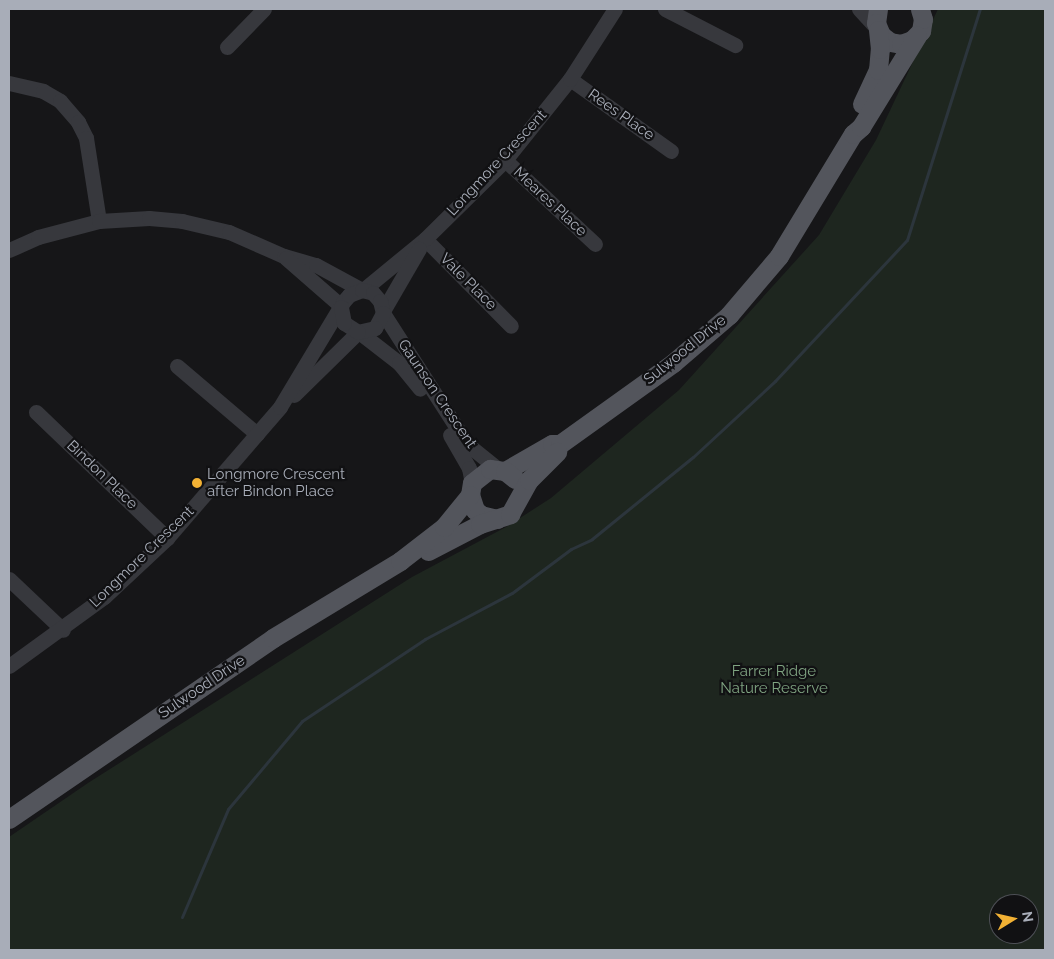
<!DOCTYPE html>
<html>
<head>
<meta charset="utf-8">
<style>
  body { margin:0 }
  #map { position:relative; width:1054px; height:959px; overflow:hidden; background:#161618; font-family:Raleway,sans-serif }
  div>[style] { position:absolute }
  .green>* { inset:0; background:#1e261f }
  .stream>* { height:3px; margin:-1.5px; padding:0 1.5px; transform-origin:1.5px; border-radius:1.5px; background:#2c353c }
  .minor>* { height:15px; margin:-7.5px; padding:0 7.5px; transform-origin:7.5px; border-radius:7.5px; background:#37383d }
  .major>* { height:19px; margin:-9.5px; padding:0 9.5px; transform-origin:9.5px; border-radius:9.5px; background:#53555c }
  .dots>* { width:14px; height:14px; translate:-50% -50%; box-sizing:border-box; border:2px solid #111113; border-radius:50% }
  span { translate:-50% -50%; white-space:nowrap; text-align:center; line-height:1.15; -webkit-text-stroke:4.5px #111113; paint-order:stroke }
  .street-label { font-size:15px; color:#a8adb8 }
  .poi-label { font-size:15px; color:#a8adb8 }
  .left { translate:0 -50%; text-align:left }
  .park-label { font-size:15px; color:#7fa381 }
  .frame { position:absolute; inset:0; border:10px solid #a8adb8; pointer-events:none }
  .north { position:absolute; left:989px; top:894px; width:50px; height:50px; box-sizing:border-box; background:#111113; border:1px solid #4d4f55; border-radius:50%; rotate:81deg; font-size:14px; font-weight:700; line-height:20px; text-align:center; color:#a8adb8 }
  .north::after { content:''; display:block; margin:auto; width:18px; height:22px; background:#f2b134; clip-path:polygon(50% 0,100% 100%,50% 72%,0 100%) }
</style>
</head>
<body>
<div id="map">
  <div class="green">
    <div style="clip-path:polygon(evenodd,938px 9px,1045px 9px,1045px 950px,9px 950px,9px 837px,88px 783px,412px 577px,506px 527px,551px 498px,679px 390px,819px 235px,876px 140px,938px 9px,999px 904px,1029px 904px,1029px 934px,999px 934px,999px 904px)"></div>
  </div>
  <div class="stream">
    <div style="left:182px;top:917px;width:117px;rotate:-66.9deg"></div>
    <div style="left:228px;top:809px;width:115px;rotate:-49.9deg"></div>
    <div style="left:302px;top:721px;width:148px;rotate:-33.7deg"></div>
    <div style="left:425px;top:639px;width:98px;rotate:-27.9deg"></div>
    <div style="left:512px;top:593px;width:74px;rotate:-36.7deg"></div>
    <div style="left:571px;top:549px;width:23px;rotate:-25deg"></div>
    <div style="left:592px;top:539px;width:130px;rotate:-39.1deg"></div>
    <div style="left:693px;top:457px;width:112px;rotate:-42.8deg"></div>
    <div style="left:775px;top:381px;width:193px;rotate:-46.9deg"></div>
    <div style="left:907px;top:240px;width:242px;rotate:-72.5deg"></div>
  </div>
  <div class="minor">
    <div style="left:665px;top:9px;width:79px;rotate:27.2deg"></div>
    <div style="left:859px;top:9px;width:26px;rotate:47deg"></div>
    <div style="left:227px;top:47px;width:53px;rotate:-45.8deg"></div>
    <div style="left:570px;top:79px;width:124px;rotate:35.5deg"></div>
    <div style="left:9px;top:83px;width:35px;rotate:13deg"></div>
    <div style="left:43px;top:91px;width:20px;rotate:30deg"></div>
    <div style="left:60px;top:101px;width:28px;rotate:49deg"></div>
    <div style="left:78px;top:122px;width:18px;rotate:63deg"></div>
    <div style="left:86px;top:138px;width:84px;rotate:81.1deg"></div>
    <div style="left:505px;top:160px;width:123px;rotate:43deg"></div>
    <div style="left:425px;top:239px;width:122px;rotate:45.3deg"></div>
    <div style="left:9px;top:250px;width:32px;rotate:-24deg"></div>
    <div style="left:38px;top:237px;width:63px;rotate:-14.7deg"></div>
    <div style="left:99px;top:221px;width:50px;rotate:-3.4deg"></div>
    <div style="left:149px;top:218px;width:33px;rotate:5deg"></div>
    <div style="left:182px;top:221px;width:48px;rotate:13.2deg"></div>
    <div style="left:229px;top:232px;width:60px;rotate:23.6deg"></div>
    <div style="left:284px;top:256px;width:33px;rotate:16deg"></div>
    <div style="left:316px;top:265px;width:52px;rotate:28.5deg"></div>
    <div style="left:286px;top:258px;width:73px;rotate:41.1deg"></div>
    <div style="left:363px;top:290px;width:80px;rotate:-39.4deg"></div>
    <div style="left:425px;top:239px;width:112px;rotate:-44.6deg"></div>
    <div style="left:505px;top:160px;width:104px;rotate:-51.3deg"></div>
    <div style="left:570px;top:79px;width:83px;rotate:-57.3deg"></div>
    <div style="left:383px;top:311px;width:72px;rotate:-59.9deg"></div>
    <div style="left:383px;top:313px;width:156px;rotate:57.3deg"></div>
    <div style="left:467px;top:444px;width:40px;rotate:39deg"></div>
    <div style="left:359px;top:332px;width:51px;rotate:37.8deg"></div>
    <div style="left:399px;top:363px;width:33px;rotate:51deg"></div>
    <div style="left:177px;top:366px;width:105px;rotate:40.4deg"></div>
    <div style="left:294px;top:395px;width:90px;rotate:-44.5deg"></div>
    <div style="left:36px;top:412px;width:182px;rotate:43.9deg"></div>
    <div style="left:450px;top:435px;width:38px;rotate:60deg"></div>
    <div style="left:469px;top:468px;width:15px;rotate:79deg"></div>
    <div style="left:9px;top:579px;width:74px;rotate:43.4deg"></div>
    <div style="left:9px;top:666px;width:117px;rotate:-36deg"></div>
    <div style="left:104px;top:597px;width:86px;rotate:-43.1deg"></div>
    <div style="left:167px;top:538px;width:173px;rotate:-49.2deg"></div>
    <div style="left:280px;top:407px;width:122px;rotate:-59deg"></div>
    <div style="left:343px;top:302px;width:9px;rotate:-49deg"></div>
    <div style="left:349px;top:295px;width:14px;rotate:-21deg"></div>
    <div style="left:362px;top:290px;width:11px;rotate:15deg"></div>
    <div style="left:373px;top:293px;width:11px;rotate:49deg"></div>
    <div style="left:380px;top:301px;width:12px;rotate:76deg"></div>
    <div style="left:383px;top:313px;width:17px;rotate:118deg"></div>
    <div style="left:375px;top:328px;width:17px;rotate:167deg"></div>
    <div style="left:358px;top:332px;width:17px;rotate:-147deg"></div>
    <div style="left:344px;top:323px;width:16px;rotate:-101deg"></div>
  </div>
  <div class="major">
    <div style="left:878px;top:9px;width:14px;rotate:98deg"></div>
    <div style="left:876px;top:23px;width:13px;rotate:67deg"></div>
    <div style="left:881px;top:35px;width:11px;rotate:38deg"></div>
    <div style="left:890px;top:42px;width:11px;rotate:10deg"></div>
    <div style="left:901px;top:44px;width:12px;rotate:-20deg"></div>
    <div style="left:912px;top:40px;width:13px;rotate:-45deg"></div>
    <div style="left:921px;top:31px;width:12px;rotate:-81deg"></div>
    <div style="left:923px;top:19px;width:10px;rotate:-107deg"></div>
    <div style="left:862px;top:104px;width:38px;rotate:-65deg"></div>
    <div style="left:878px;top:70px;width:21px;rotate:-85deg"></div>
    <div style="left:880px;top:49px;width:19px;rotate:-96deg"></div>
    <div style="left:505px;top:471px;width:54px;rotate:-29.9deg"></div>
    <div style="left:552px;top:444px;width:8px"></div>
    <div style="left:560px;top:444px;width:139px;rotate:-35.6deg"></div>
    <div style="left:673px;top:363px;width:74px;rotate:-40.6deg"></div>
    <div style="left:729px;top:315px;width:77px;rotate:-49.7deg"></div>
    <div style="left:779px;top:256px;width:143px;rotate:-58.8deg"></div>
    <div style="left:853px;top:134px;width:11px;rotate:-41deg"></div>
    <div style="left:861px;top:127px;width:107px;rotate:-58.4deg"></div>
    <div style="left:497px;top:519px;width:16px;rotate:-166deg"></div>
    <div style="left:481px;top:515px;width:8px;rotate:-140deg"></div>
    <div style="left:475px;top:510px;width:16px;rotate:-108deg"></div>
    <div style="left:470px;top:495px;width:12px;rotate:-81deg"></div>
    <div style="left:472px;top:483px;width:23px;rotate:-38deg"></div>
    <div style="left:490px;top:469px;width:15px;rotate:8deg"></div>
    <div style="left:505px;top:471px;width:13px;rotate:39deg"></div>
    <div style="left:428px;top:551px;width:59px;rotate:-27.4deg"></div>
    <div style="left:480px;top:524px;width:32px;rotate:-18deg"></div>
    <div style="left:510px;top:514px;width:39px;rotate:-61deg"></div>
    <div style="left:529px;top:480px;width:40px;rotate:-45deg"></div>
    <div style="left:9px;top:819px;width:320px;rotate:-34.4deg"></div>
    <div style="left:273px;top:638px;width:149px;rotate:-31.2deg"></div>
    <div style="left:400px;top:561px;width:56px;rotate:-37.7deg"></div>
    <div style="left:444px;top:527px;width:41px;rotate:-50.9deg"></div>
  </div>
  <div class="dots">
    <div style="left:197px;top:483px;background:#f2b134"></div>
  </div>
  <div class="street-label">
    <span style="left:621px;top:115px;rotate:35deg">Rees Place</span>
    <span style="left:497px;top:163px;rotate:-47deg">Longmore Crescent</span>
    <span style="left:550px;top:202px;rotate:43deg">Meares Place</span>
    <span style="left:468px;top:282px;rotate:45deg">Vale Place</span>
    <span style="left:685px;top:350px;rotate:-39deg">Sulwood Drive</span>
    <span style="left:437px;top:394px;rotate:56deg">Gaunson Crescent</span>
    <span style="left:102px;top:475px;rotate:44deg">Bindon Place</span>
    <span style="left:142px;top:557px;rotate:-44deg">Longmore Crescent</span>
    <span style="left:202px;top:687px;rotate:-34deg">Sulwood Drive</span>
  </div>
  <div class="poi-label">
    <span class="left" style="left:207px;top:483px">Longmore Crescent<br>after Bindon Place</span>
  </div>
  <div class="park-label">
    <span style="left:774px;top:680px">Farrer Ridge<br>Nature Reserve</span>
  </div>
  <div class="frame"></div>
  <div class="north">N</div>
</div>
</body>
</html>
